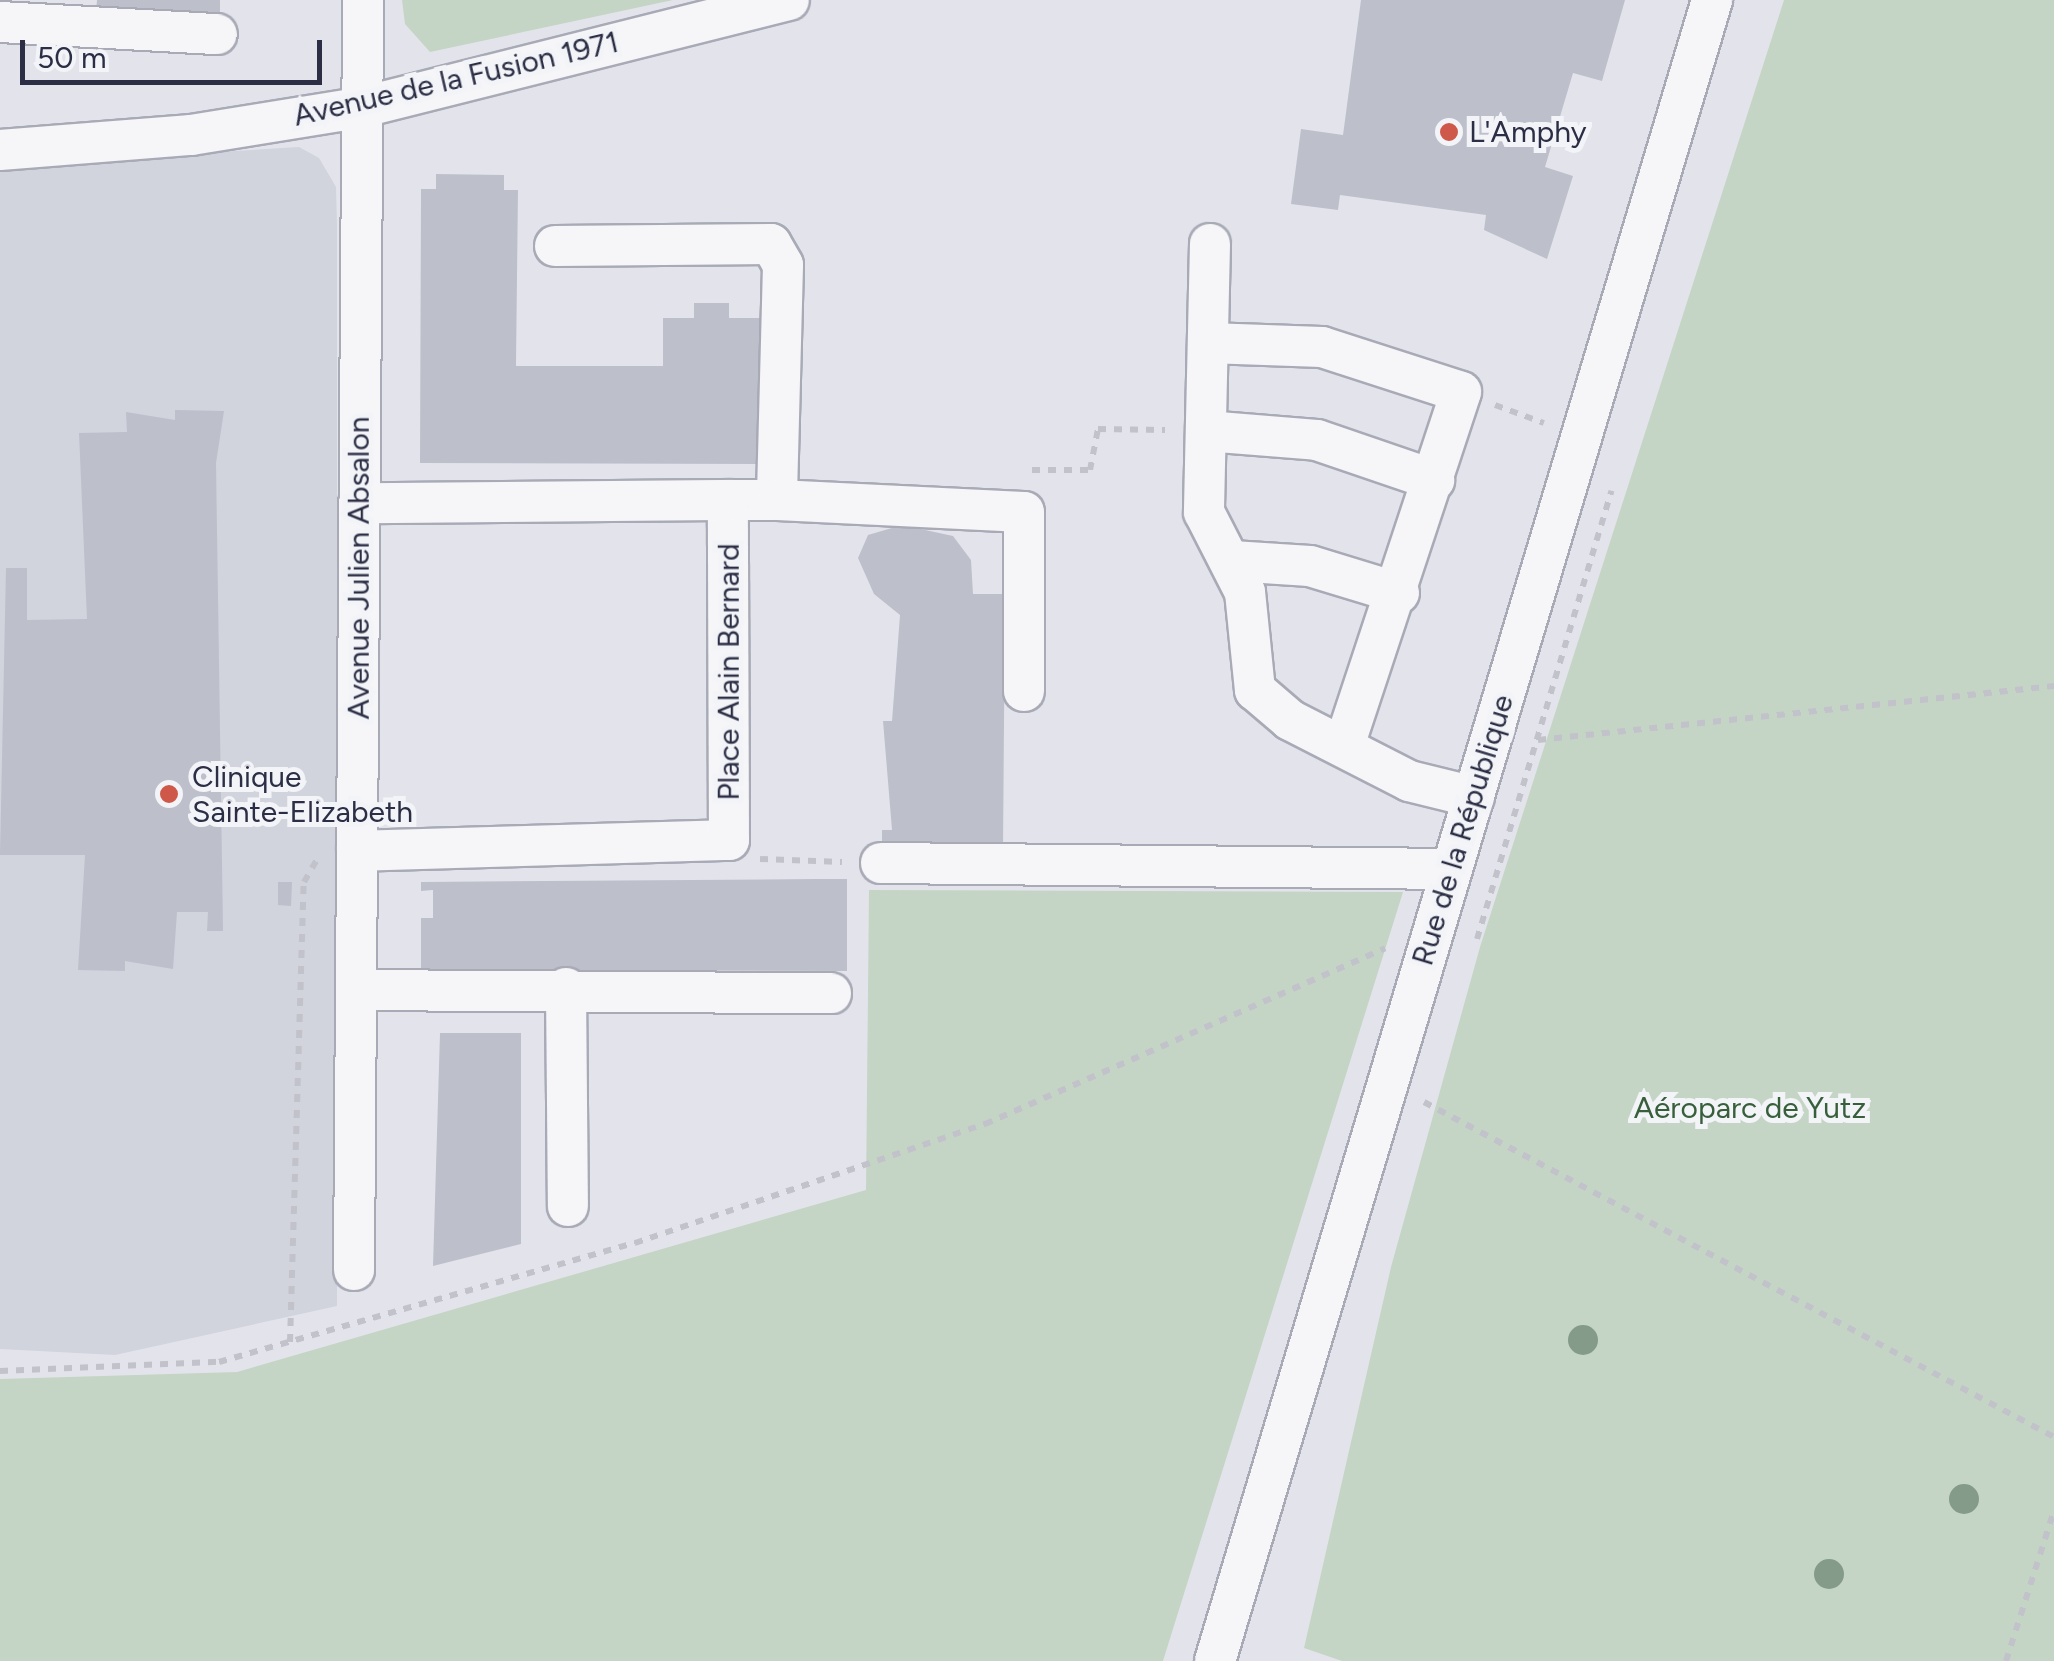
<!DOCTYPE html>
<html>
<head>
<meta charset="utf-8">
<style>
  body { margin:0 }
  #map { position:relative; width:2054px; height:1661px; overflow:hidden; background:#e3e4eb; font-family:Figtree,sans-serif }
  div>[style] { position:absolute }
  .built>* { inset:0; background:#d1d3dd }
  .green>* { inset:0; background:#c5d5c5 }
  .building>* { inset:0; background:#bdbfcb }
  .path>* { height:6px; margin-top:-3px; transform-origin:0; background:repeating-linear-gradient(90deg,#c1c2ca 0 8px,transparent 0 16px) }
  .roads { filter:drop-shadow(2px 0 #a8aab6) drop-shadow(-2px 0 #a8aab6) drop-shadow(0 2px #a8aab6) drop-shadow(0 -2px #a8aab6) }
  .minor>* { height:40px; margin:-20px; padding:0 20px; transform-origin:20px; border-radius:20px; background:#f6f6f9 }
  .trees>* { width:30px; height:30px; margin:-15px; border-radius:50%; background:#859b8a }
  .dots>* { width:28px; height:28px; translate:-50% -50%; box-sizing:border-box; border:5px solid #f3f4f8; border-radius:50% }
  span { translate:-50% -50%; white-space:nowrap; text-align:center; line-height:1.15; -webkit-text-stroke:10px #f3f4f8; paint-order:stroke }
  .street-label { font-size:30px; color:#2b2e44 }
  .poi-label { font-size:30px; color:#2b2e44 }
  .left { translate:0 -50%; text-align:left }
  .park-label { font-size:30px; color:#385f3b }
  .scale { position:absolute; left:20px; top:40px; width:302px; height:45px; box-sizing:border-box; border:5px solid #2b2e44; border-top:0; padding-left:12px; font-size:30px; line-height:35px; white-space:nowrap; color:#2b2e44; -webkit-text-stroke:8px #f3f4f8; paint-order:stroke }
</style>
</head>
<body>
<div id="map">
  <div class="built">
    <div style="clip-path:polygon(299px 147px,319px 158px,336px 187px,337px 227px,337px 1306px,115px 1355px,0 1349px,0 166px)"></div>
  </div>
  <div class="green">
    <div style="clip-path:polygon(402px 0,673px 0,430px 52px,405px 24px)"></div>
    <div style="clip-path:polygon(1784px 0,2054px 0,2054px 1661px,1342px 1661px,1304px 1648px,1391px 1267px,1480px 947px)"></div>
    <div style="clip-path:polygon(869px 890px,1403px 892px,1163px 1661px,0 1661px,0 1379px,237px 1372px,866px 1190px)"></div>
  </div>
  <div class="building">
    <div style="clip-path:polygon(97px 0,220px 0,220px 13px,96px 12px)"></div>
    <div style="clip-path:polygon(1361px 0,1625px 0,1602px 81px,1573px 73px,1545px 167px,1573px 176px,1547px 259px,1484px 230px,1486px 215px,1340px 195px,1338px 210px,1291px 204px,1301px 129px,1343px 135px)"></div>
    <div style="clip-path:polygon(436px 174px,504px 175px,504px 190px,518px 190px,516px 366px,663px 366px,663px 318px,694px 318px,694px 303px,729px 303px,729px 318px,761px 318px,761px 464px,420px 463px,421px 189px,436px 189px)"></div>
    <div style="clip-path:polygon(175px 410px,224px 411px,216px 463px,223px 931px,207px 931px,208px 912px,177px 912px,173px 969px,125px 961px,125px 971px,78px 970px,85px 855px,0 855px,6px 568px,27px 568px,27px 620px,87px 619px,79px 433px,127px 432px,126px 412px,175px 420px)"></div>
    <div style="clip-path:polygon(902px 525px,953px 536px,971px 560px,973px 594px,1005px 594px,1003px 852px,882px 851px,882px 830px,892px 830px,883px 721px,892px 721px,900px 615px,874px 594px,858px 558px,868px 535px)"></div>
    <div style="clip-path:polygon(816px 879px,847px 879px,847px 971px,421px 970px,421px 918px,433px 918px,433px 890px,421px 891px,421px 882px)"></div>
    <div style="clip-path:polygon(278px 882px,292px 882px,291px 906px,278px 905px)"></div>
    <div style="clip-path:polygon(440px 1033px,521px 1033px,521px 1244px,433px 1266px)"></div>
  </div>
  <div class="path">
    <div style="left:1495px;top:405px;width:52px;rotate:20.2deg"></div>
    <div style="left:1032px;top:470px;width:58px"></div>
    <div style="left:1090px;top:470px;width:42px;rotate:-79deg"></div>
    <div style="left:1098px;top:429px;width:67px;rotate:0.9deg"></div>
    <div style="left:1538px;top:740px;width:519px;rotate:-5.97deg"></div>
    <div style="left:760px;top:859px;width:82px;rotate:2.1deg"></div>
    <div style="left:1477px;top:939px;width:468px;rotate:-73.3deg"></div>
    <div style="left:1424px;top:1102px;width:714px;rotate:28deg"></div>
    <div style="left:290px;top:1342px;width:460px;rotate:-88.3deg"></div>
    <div style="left:304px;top:882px;width:30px;rotate:-60deg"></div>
    <div style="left:0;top:1371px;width:219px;rotate:-2.4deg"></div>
    <div style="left:219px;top:1362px;width:433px;rotate:-16deg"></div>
    <div style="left:635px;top:1243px;width:370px;rotate:-18.8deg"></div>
    <div style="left:985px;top:1124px;width:437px;rotate:-23.7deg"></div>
    <div style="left:2006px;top:1661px;width:157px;rotate:-72.3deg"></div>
  </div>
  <div class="roads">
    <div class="minor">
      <div style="left:0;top:22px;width:217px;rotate:3.2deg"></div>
      <div style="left:0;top:150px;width:192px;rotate:-4.5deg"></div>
      <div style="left:191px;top:135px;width:174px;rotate:-9.2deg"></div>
      <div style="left:363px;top:107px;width:439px;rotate:-14.1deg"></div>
      <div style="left:1210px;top:244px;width:268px;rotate:91.3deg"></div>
      <div style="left:1204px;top:512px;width:90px;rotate:62.9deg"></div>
      <div style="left:1245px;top:592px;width:99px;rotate:84.2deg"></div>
      <div style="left:1255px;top:690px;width:46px;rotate:40.6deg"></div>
      <div style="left:1290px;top:720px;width:134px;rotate:27.1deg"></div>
      <div style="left:1409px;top:781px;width:67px;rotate:13.8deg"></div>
      <div style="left:555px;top:246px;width:216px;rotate:-0.5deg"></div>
      <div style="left:771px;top:244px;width:24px;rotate:60deg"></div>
      <div style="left:783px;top:265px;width:235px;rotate:91.5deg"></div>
      <div style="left:777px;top:500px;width:49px;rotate:180deg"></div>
      <div style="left:1208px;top:343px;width:114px;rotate:2deg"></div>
      <div style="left:1322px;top:347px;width:146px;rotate:17.9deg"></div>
      <div style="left:1461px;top:392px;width:370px;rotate:108.3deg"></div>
      <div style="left:1206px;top:431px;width:111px;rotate:4.6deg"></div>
      <div style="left:1317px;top:440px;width:124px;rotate:18.9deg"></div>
      <div style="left:777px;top:500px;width:247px;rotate:2.8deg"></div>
      <div style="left:1024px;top:512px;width:179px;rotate:90deg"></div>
      <div style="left:1232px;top:561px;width:78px;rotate:3.7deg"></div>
      <div style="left:1310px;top:566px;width:93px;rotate:16.9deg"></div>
      <div style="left:357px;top:851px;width:372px;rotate:-1.7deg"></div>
      <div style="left:729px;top:840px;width:340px;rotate:-90.2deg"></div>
      <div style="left:728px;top:500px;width:369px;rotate:179.5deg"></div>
      <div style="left:881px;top:863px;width:570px;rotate:0.6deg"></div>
      <div style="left:566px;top:988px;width:218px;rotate:89.5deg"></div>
      <div style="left:356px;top:990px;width:475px;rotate:0.4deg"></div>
      <div style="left:354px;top:1270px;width:1270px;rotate:-89.59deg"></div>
      <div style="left:1215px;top:1661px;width:1734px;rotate:-73.34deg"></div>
    </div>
  </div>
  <div class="trees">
    <div style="left:1583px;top:1340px"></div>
    <div style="left:1964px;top:1499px"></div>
    <div style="left:1829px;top:1574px"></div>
  </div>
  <div class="dots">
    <div style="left:1449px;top:132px;background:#ce594b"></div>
    <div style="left:169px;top:794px;background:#ce594b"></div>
  </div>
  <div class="street-label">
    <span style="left:456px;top:79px;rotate:-13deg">Avenue de la Fusion 1971</span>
    <span style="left:359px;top:568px;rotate:-90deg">Avenue Julien Absalon</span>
    <span style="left:729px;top:672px;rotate:-90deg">Place Alain Bernard</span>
    <span style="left:1463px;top:830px;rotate:-73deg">Rue de la République</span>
  </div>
  <div class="poi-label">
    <span class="left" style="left:1469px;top:132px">L'Amphy</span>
    <span class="left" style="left:192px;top:794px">Clinique<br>Sainte-Elizabeth</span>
  </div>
  <div class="park-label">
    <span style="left:1750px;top:1108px">Aéroparc de Yutz</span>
  </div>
  <div class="scale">50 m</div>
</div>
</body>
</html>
